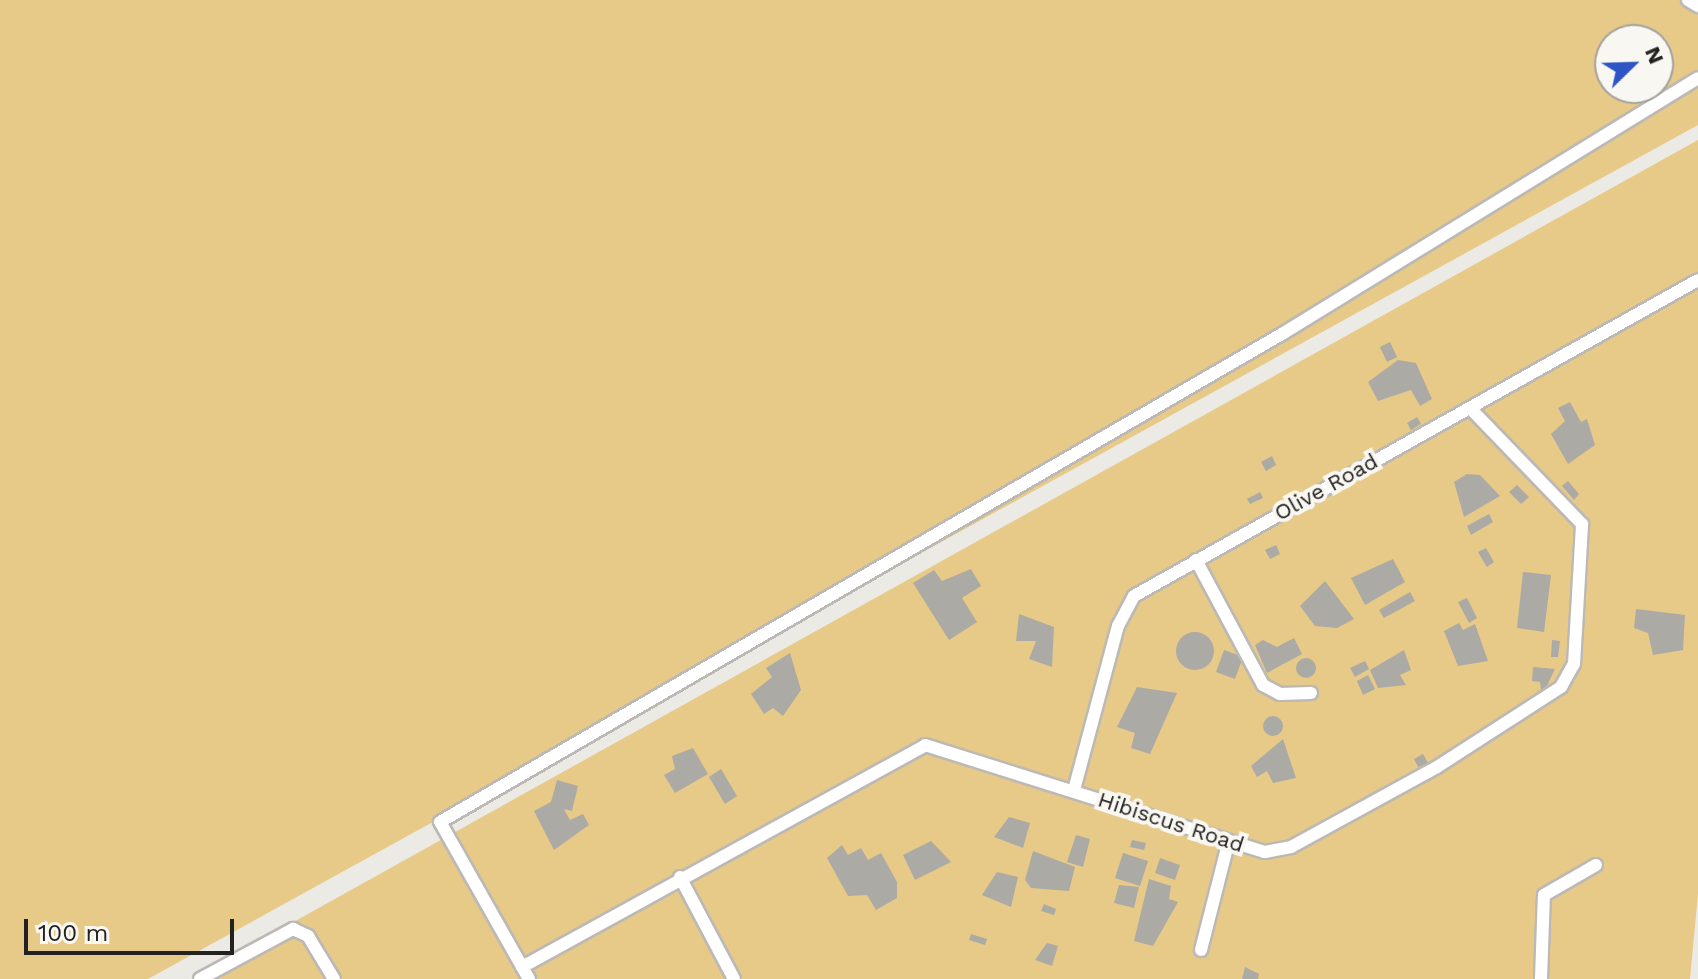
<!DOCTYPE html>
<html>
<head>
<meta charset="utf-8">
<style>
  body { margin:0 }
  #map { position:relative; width:1698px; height:979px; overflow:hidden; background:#eceae5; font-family:"Work Sans",sans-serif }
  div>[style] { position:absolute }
  .green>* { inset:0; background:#e7c988 }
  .building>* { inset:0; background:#acaaa5 }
  .round { border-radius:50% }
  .roads { filter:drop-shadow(2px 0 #bcb9b5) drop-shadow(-2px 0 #bcb9b5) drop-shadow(0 2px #bcb9b5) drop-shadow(0 -2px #bcb9b5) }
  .minor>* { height:12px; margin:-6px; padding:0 6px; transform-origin:6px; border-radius:6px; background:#fff }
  span { translate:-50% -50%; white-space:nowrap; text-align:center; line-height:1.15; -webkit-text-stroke:8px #f9f7f2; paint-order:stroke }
  .street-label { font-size:22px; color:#232220 }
  .north { position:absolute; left:1594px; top:24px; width:80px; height:80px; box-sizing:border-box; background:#f9f7f2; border:2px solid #a3a29e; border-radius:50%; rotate:67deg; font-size:22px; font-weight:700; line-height:32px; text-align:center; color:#232220 }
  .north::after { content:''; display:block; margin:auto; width:28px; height:36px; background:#2f55c5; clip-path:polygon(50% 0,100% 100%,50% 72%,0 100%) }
  .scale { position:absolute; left:24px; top:919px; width:210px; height:36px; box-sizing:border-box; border:4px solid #232220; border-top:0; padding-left:10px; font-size:24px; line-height:28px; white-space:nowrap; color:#232220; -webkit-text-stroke:6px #f9f7f2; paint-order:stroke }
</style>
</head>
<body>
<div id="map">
  <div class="green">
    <div style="clip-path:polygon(evenodd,0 0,1698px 0,1698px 125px,148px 979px,0 979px,0 0,1610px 40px,1658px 40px,1658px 88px,1610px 88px,1610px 40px)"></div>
    <div style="clip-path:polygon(1698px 140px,1698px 894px,1690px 979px,191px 979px)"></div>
  </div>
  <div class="building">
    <div style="clip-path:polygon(1390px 342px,1397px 357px,1387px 362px,1380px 347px)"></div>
    <div style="clip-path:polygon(1398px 360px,1416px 363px,1432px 399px,1420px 406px,1411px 390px,1378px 401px,1368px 382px)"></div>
    <div style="clip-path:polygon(1570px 402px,1581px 422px,1587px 419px,1595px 445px,1568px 464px,1551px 434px,1565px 421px,1558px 408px)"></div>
    <div style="clip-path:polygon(1417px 417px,1421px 424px,1411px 430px,1407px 423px)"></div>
    <div style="clip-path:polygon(1272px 456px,1276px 465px,1266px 471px,1261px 462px)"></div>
    <div style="clip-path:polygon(1467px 474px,1480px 475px,1500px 496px,1464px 517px,1454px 482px)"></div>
    <div style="clip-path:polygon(1568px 481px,1579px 494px,1574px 500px,1562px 486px)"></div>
    <div style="clip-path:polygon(1517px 485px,1529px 497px,1521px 504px,1509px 492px)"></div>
    <div style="clip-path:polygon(1260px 492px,1263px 498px,1250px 504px,1247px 499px)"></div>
    <div style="clip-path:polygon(1489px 514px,1493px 522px,1471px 535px,1467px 526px)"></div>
    <div style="clip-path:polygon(1276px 545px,1280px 554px,1270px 559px,1265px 550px)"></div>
    <div style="clip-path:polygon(1486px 548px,1494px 562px,1487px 567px,1478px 552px)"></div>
    <div style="clip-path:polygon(1393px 559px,1405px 582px,1365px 605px,1351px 578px)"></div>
    <div style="clip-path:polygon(971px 569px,981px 586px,962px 598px,977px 622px,949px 640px,913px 583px,934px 570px,942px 581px)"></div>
    <div style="clip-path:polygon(1523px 572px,1551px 575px,1544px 632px,1517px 628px)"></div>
    <div style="clip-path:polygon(1325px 581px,1354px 619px,1337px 628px,1315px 626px,1300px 606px)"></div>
    <div style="clip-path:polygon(1410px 592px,1415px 601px,1384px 618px,1379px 610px)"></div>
    <div style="clip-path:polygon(1467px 598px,1477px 618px,1469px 623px,1458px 602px)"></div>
    <div style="clip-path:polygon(1636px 609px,1685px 615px,1683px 650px,1653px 655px,1648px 633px,1634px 628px)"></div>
    <div style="clip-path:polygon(1019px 614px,1054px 627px,1052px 667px,1029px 659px,1036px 641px,1016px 641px)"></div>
    <div style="clip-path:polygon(1459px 623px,1463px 630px,1475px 624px,1488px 661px,1458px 666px,1444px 631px)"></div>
    <div class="round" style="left:1176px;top:632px;width:38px;height:38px"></div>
    <div style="clip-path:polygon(1294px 638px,1302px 654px,1267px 673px,1255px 645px,1263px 640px,1277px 647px)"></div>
    <div style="clip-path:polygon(1552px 640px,1560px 641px,1558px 657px,1551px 657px)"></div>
    <div style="clip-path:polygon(1224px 650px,1243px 657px,1235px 679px,1216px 672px)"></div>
    <div style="clip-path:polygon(1404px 650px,1411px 670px,1400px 675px,1406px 685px,1378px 688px,1370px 670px)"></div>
    <div style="clip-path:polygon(790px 653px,801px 690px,783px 716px,773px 708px,764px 714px,751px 694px,772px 677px,766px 668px)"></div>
    <div class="round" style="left:1296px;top:658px;width:20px;height:20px"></div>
    <div style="clip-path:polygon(1365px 661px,1369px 669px,1355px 677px,1350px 668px)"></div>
    <div style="clip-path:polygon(1533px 667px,1555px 669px,1542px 696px,1540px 682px,1532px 681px)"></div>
    <div style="clip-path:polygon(1368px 675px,1375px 689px,1363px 695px,1357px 681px)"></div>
    <div style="clip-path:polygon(1137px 687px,1177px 693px,1150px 754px,1131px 748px,1135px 733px,1117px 727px)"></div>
    <div class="round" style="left:1263px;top:716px;width:20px;height:20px"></div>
    <div style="clip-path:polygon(1283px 739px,1296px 778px,1273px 783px,1267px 771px,1257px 777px,1251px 766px)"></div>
    <div style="clip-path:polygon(693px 748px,708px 774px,675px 793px,664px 775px,675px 769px,672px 756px)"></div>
    <div style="clip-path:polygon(1423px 754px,1428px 763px,1418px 767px,1414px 759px)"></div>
    <div style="clip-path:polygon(721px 769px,737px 796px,725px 804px,709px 777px)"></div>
    <div style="clip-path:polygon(557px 780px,578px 786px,572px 811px,564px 809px,570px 820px,583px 814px,589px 825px,554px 850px,534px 811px,551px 802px)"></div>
    <div style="clip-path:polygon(1009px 817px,1030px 823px,1023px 848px,994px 837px)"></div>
    <div style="clip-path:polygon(1076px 835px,1090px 839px,1083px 867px,1067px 862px)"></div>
    <div style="clip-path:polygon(1132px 840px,1146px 843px,1144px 850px,1130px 847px)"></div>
    <div style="clip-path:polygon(931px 841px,951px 862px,915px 880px,903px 855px)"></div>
    <div style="clip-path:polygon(842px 845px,848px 855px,861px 848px,868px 860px,881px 853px,897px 882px,897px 898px,876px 910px,867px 895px,848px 896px,827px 858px)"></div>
    <div style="clip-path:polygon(1033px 851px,1075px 867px,1069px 891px,1031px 888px,1025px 880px)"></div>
    <div style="clip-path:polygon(1123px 853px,1148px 861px,1140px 886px,1115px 878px)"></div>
    <div style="clip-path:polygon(1160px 858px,1180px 865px,1175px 880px,1155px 873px)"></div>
    <div style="clip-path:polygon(997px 872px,1018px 877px,1011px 907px,982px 895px)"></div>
    <div style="clip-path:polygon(1149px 879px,1171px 886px,1169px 899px,1178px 902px,1153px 946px,1134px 941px)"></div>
    <div style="clip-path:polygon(1119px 885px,1139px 887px,1134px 908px,1114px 903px)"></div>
    <div style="clip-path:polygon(1044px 904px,1056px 909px,1054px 915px,1041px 911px)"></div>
    <div style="clip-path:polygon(971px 934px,987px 939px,985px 945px,969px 940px)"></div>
    <div style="clip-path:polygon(1047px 943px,1058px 946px,1052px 966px,1035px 960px)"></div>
    <div style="clip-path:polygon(1245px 967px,1259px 974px,1258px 979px,1242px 979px)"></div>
  </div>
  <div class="roads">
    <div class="minor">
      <div style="left:1688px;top:0;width:12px;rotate:31deg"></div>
      <div style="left:1196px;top:560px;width:142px;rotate:61.8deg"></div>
      <div style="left:1263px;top:685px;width:19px;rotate:28deg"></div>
      <div style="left:1280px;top:694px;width:31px;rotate:-2deg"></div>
      <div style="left:1074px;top:790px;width:170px;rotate:-75deg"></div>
      <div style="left:1118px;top:626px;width:34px;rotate:-62deg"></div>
      <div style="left:1134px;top:596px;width:646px;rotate:-29.26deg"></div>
      <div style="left:680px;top:877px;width:115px;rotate:62.1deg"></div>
      <div style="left:1201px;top:950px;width:109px;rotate:-75.7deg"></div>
      <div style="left:522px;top:967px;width:460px;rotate:-28.8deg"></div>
      <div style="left:925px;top:745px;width:356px;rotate:17.5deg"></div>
      <div style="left:1265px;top:852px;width:26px;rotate:-11deg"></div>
      <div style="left:1291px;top:847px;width:166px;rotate:-28.7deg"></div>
      <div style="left:1437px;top:767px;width:148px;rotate:-32.8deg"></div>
      <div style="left:1561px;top:687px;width:26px;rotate:-61deg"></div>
      <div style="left:1574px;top:664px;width:140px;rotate:-86.7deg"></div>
      <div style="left:1582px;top:524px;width:160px;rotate:-134deg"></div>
      <div style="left:200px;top:979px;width:106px;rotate:-28.3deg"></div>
      <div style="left:293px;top:929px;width:17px;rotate:25deg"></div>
      <div style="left:308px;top:936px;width:50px;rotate:58.8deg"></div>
      <div style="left:529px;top:979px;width:180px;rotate:-119.5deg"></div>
      <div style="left:440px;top:822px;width:973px;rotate:-30.1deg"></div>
      <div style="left:1282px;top:334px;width:488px;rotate:-31.6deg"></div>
      <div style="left:1541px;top:979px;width:84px;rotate:-88deg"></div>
      <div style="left:1544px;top:895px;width:60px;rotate:-30deg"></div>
    </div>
  </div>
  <div class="street-label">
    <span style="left:1326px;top:487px;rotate:-29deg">Olive Road</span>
    <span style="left:1171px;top:822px;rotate:18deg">Hibiscus Road</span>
  </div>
  <div class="north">N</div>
  <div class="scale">100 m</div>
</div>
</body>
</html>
